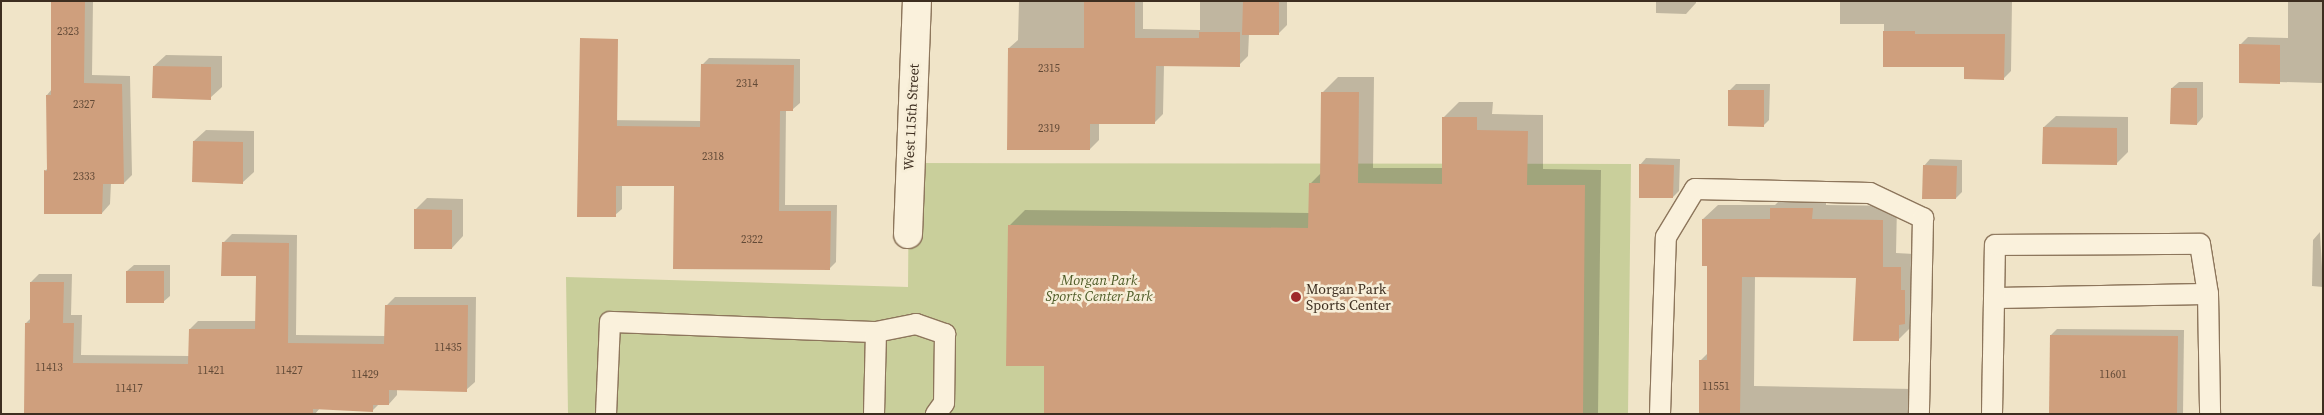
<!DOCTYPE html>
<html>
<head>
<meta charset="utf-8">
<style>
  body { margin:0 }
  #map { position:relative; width:2324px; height:415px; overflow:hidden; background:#f0e4c8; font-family:"Source Serif 4",serif }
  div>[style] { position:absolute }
  .green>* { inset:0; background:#c9cf9b }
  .shadow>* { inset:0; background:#0003 }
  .building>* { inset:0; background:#cf9f7d }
  .roads { filter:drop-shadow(1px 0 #8d765c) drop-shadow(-1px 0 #8d765c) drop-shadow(0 1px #8d765c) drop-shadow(0 -1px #8d765c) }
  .lane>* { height:20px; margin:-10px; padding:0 10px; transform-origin:10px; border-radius:10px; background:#faf1dc }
  .street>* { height:28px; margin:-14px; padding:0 14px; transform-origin:14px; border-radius:14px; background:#faf1dc }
  .dots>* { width:14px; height:14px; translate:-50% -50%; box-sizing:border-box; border:2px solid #f7eed8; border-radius:50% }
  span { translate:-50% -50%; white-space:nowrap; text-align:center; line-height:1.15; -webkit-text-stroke:5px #f7eed8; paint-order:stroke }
  .number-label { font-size:11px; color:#624a37 }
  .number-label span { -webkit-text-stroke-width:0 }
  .street-label { font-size:14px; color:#3d2e20 }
  .park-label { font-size:14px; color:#4d5a26; font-style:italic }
  .poi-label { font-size:14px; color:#3d2e20 }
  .left { translate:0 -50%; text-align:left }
  .frame { position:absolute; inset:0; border:2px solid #3d2e20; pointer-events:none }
</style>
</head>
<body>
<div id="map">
  <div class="green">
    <div style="clip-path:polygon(909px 163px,1631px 164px,1628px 414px,568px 414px,566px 277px,908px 287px)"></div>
  </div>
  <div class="shadow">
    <div style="clip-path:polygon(53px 1px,93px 1px,92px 75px,130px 76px,132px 175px,124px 183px,111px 183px,110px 204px,102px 213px,45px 171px,48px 168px,47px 95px,52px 89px)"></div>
    <div style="clip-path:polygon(1019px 1px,1143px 1px,1143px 29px,1200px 30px,1200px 1px,1287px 1px,1287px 25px,1278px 34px,1249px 34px,1248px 56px,1239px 65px,1164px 65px,1163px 114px,1154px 123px,1099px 123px,1099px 140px,1090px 149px,1009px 48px,1018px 40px)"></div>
    <div style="clip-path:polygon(1656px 1px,1696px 1px,1696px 3px,1686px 14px,1656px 13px)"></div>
    <div style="clip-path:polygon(1840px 1px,2012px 1px,2011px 71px,2004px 78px,1965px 66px,1884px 65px,1884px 24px,1840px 24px)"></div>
    <div style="clip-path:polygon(2288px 1px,2323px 1px,2323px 106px,2322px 83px,2240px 81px,2240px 45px,2248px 37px,2288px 38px)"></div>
    <div style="clip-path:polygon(166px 55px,222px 56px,222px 87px,210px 98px,154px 66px)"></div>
    <div style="clip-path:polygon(709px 58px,800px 59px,800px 103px,793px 109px,786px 109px,785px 205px,837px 205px,836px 262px,829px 269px,675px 185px,622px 184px,622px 209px,615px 215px,603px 120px,702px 121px,702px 65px)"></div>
    <div style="clip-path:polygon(1338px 77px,1374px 77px,1373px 168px,1443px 168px,1443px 118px,1459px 102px,1493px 102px,1492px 114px,1543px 115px,1543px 169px,1601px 170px,1598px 414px,1045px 414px,1046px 365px,1009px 226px,1025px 210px,1310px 213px,1311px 183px,1321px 173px,1322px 93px)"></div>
    <div style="clip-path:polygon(2179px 82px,2203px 82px,2203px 117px,2197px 124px,2172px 88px)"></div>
    <div style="clip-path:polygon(1736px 84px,1770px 84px,1769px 120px,1763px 126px,1730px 90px)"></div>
    <div style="clip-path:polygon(2056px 116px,2128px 117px,2128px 152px,2116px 164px,2044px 127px)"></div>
    <div style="clip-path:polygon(206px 130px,254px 131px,254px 172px,242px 183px,194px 141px)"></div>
    <div style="clip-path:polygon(1646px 158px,1680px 159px,1679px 191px,1673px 197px,1640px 165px)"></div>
    <div style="clip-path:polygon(1930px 159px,1962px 160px,1962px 192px,1956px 198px,1924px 166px)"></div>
    <div style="clip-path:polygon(1785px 195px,1826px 195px,1826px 205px,1897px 206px,1896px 253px,1914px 254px,1912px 326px,1898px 340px,1857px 277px,1755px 276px,1754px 386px,1913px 389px,1912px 414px,1700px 414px,1700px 361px,1708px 353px,1709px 265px,1703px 219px,1718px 205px,1775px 205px)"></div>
    <div style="clip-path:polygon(427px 198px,463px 199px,463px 236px,452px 248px,415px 210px)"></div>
    <div style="clip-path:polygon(2320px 232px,2323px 287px,2312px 286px,2313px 240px)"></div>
    <div style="clip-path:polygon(232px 234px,297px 235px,296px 335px,386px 336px,386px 306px,395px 297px,476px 297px,475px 382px,466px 390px,397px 389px,397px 395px,389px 404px,379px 404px,372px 411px,320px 408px,315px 414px,25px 414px,26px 323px,31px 318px,31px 282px,39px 274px,72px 274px,71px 315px,82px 315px,81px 355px,190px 356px,190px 329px,198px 321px,257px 321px,258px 274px,223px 243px)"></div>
    <div style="clip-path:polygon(134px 265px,170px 265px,170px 296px,163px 302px,127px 271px)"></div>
    <div style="clip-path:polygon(2057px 329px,2184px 330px,2183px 414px,2050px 414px,2051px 335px)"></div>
  </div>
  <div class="building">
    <div style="clip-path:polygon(51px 1px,85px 1px,84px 83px,122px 84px,124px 184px,103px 184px,102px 214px,44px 214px,44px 170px,47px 171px,46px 95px,51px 95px)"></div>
    <div style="clip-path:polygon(1084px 1px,1135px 1px,1135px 38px,1199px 38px,1199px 32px,1240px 32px,1240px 67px,1156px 66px,1155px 124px,1090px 124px,1090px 150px,1007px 150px,1008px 48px,1084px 48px)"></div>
    <div style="clip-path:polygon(1243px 1px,1279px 1px,1279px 35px,1242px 35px)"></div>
    <div style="clip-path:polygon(1883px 31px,1915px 31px,1915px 34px,2005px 34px,2004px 80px,1964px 79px,1964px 67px,1883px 67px)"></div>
    <div style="clip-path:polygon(580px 38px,618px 39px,617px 126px,700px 127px,701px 64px,794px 65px,793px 111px,780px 111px,779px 211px,831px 211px,830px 270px,673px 269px,674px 186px,616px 186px,616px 217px,577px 217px)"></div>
    <div style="clip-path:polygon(2239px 44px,2280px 45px,2280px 84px,2239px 83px)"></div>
    <div style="clip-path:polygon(153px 66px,211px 67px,211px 100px,152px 98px)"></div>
    <div style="clip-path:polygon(2171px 88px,2197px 88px,2197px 125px,2170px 124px)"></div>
    <div style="clip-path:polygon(1728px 90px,1764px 90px,1764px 127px,1728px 126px)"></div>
    <div style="clip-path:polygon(1321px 92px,1359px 92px,1358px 183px,1442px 184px,1442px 117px,1477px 117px,1477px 130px,1528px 131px,1527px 185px,1585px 185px,1583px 414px,1044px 414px,1044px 366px,1006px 366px,1008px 225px,1308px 228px,1309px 183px,1320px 183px)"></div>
    <div style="clip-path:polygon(2043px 127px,2117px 128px,2117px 165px,2042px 164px)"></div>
    <div style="clip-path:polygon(193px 141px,243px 142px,243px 184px,192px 182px)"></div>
    <div style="clip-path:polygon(1639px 164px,1674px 165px,1673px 198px,1639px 198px)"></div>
    <div style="clip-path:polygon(1923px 165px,1957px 166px,1956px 199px,1922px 199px)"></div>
    <div style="clip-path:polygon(1770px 208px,1813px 208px,1812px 219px,1883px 220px,1883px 267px,1901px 267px,1901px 290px,1905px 290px,1905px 324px,1899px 325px,1899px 341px,1853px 341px,1856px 278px,1742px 277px,1740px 414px,1699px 414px,1699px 360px,1707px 360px,1707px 266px,1702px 266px,1702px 219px,1770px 219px)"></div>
    <div style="clip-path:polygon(414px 209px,452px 210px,452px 249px,414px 249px)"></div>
    <div style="clip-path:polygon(222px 242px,289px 243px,288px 343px,384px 344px,385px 305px,468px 305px,467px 392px,389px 390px,389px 405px,373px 405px,373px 412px,313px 409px,313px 414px,24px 414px,25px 323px,30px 323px,30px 282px,64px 282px,63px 323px,74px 323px,73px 363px,188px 364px,189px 329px,255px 329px,256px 276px,221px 276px)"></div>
    <div style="clip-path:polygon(126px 271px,164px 271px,164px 303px,126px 303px)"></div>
    <div style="clip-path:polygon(2050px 335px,2178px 336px,2177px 414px,2049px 414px)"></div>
  </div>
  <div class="roads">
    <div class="lane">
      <div style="left:1994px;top:298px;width:214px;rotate:-1.1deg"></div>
      <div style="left:876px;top:332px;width:41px;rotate:-11.3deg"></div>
      <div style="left:916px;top:324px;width:31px;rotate:19deg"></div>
      <div style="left:945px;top:334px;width:69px;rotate:90.8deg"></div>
      <div style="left:944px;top:403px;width:14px;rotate:126deg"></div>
      <div style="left:606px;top:414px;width:92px;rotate:-87.5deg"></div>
      <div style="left:610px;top:322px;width:266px;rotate:2.2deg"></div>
      <div style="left:876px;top:332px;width:82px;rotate:91.4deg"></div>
      <div style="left:1660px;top:414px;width:177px;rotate:-88.1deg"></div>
      <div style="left:1666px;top:237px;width:56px;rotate:-58.9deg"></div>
      <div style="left:1695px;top:189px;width:175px;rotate:1.3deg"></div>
      <div style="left:1870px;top:193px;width:59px;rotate:25.3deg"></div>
      <div style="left:1923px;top:218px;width:196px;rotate:91.2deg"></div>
      <div style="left:1992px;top:414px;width:169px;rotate:-89deg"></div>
      <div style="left:1995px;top:245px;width:205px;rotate:-0.3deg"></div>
      <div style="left:2200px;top:244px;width:51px;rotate:80.9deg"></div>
      <div style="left:2208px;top:294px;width:120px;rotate:89deg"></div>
    </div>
    <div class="street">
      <div style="left:908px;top:234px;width:233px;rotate:-87.8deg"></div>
    </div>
  </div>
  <div class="dots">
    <div style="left:1296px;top:297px;background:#9e2a2b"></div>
  </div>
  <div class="number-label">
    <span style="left:68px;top:32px">2323</span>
    <span style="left:1049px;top:69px">2315</span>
    <span style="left:747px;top:84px">2314</span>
    <span style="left:84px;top:105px">2327</span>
    <span style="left:1049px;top:129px">2319</span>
    <span style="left:713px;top:157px">2318</span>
    <span style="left:84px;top:177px">2333</span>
    <span style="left:752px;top:240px">2322</span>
    <span style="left:448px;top:348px">11435</span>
    <span style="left:49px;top:368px">11413</span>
    <span style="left:211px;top:371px">11421</span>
    <span style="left:289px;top:371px">11427</span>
    <span style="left:365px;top:375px">11429</span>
    <span style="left:2113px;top:375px">11601</span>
    <span style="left:1716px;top:387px">11551</span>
    <span style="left:129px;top:389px">11417</span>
  </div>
  <div class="street-label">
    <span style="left:911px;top:117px;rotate:-87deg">West 115th Street</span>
  </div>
  <div class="park-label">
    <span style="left:1099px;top:288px">Morgan Park<br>Sports Center Park</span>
  </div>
  <div class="poi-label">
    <span class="left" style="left:1306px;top:297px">Morgan Park<br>Sports Center</span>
  </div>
  <div class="frame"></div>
</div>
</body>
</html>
